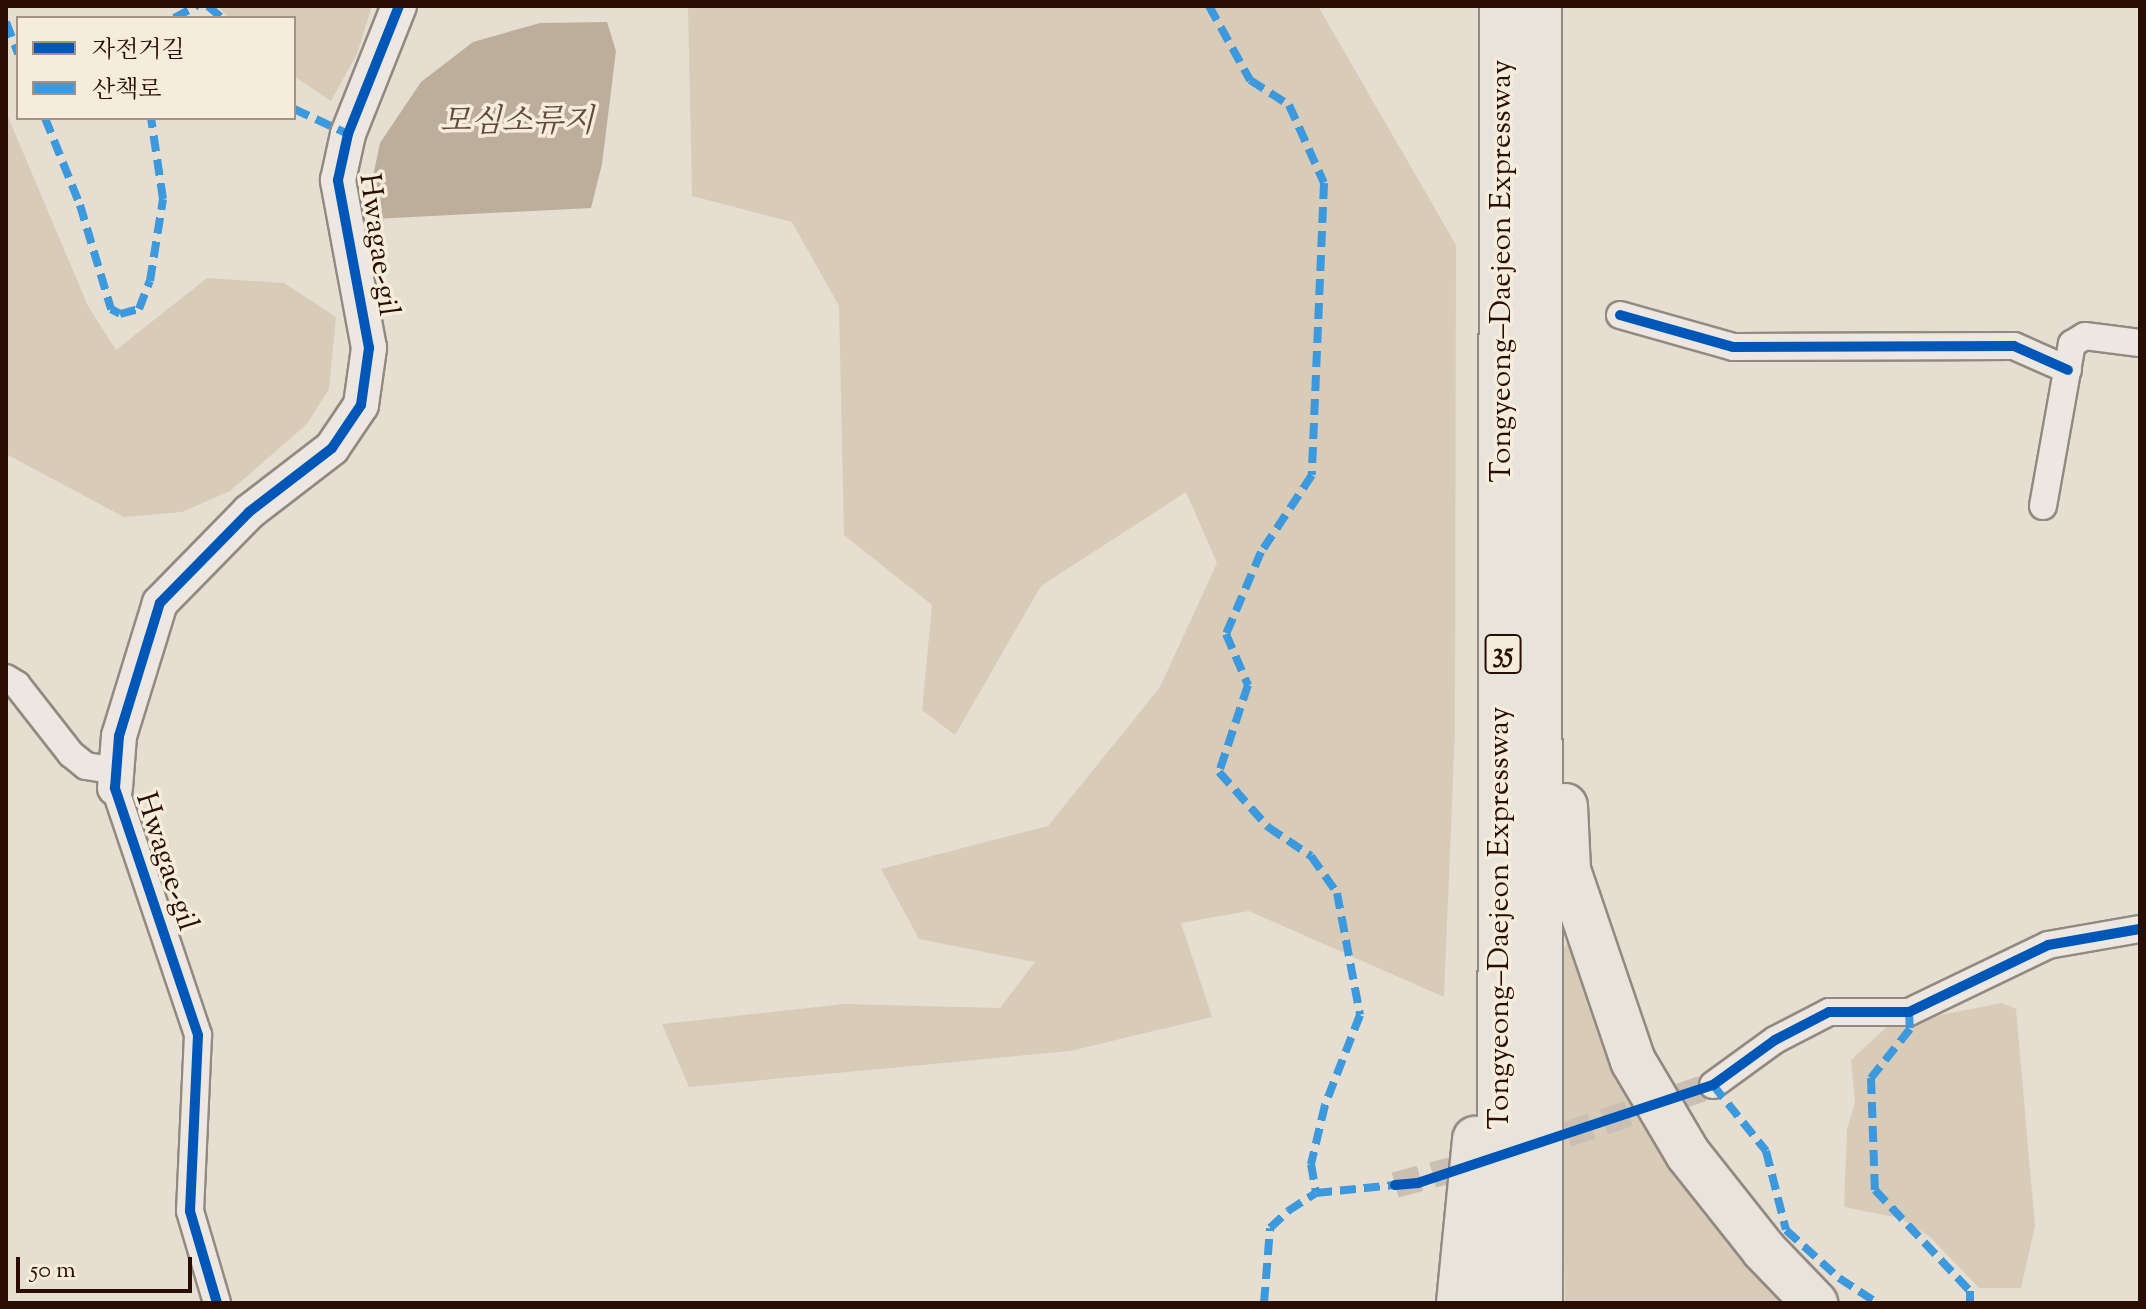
<!DOCTYPE html>
<html>
<head>
<meta charset="utf-8">
<style>
  body { margin:0 }
  #map { position:relative; width:2146px; height:1309px; overflow:hidden; background:#e6ded1; font-family:"Sorts Mill Goudy","Noto Serif KR",serif }
  div>[style] { position:absolute }
  .green>* { inset:0; background:#d8ccb9 }
  .water>* { inset:0; background:#bdae9c }
  .minor-tunnel>* { height:26px; margin-top:-13px; transform-origin:0; background:repeating-linear-gradient(90deg,#cabfb2 0 26px,transparent 0 39px) }
  .roads { filter:drop-shadow(2px 0 #928a81) drop-shadow(-2px 0 #928a81) drop-shadow(0 2px #928a81) drop-shadow(0 -2px #928a81) }
  .minor>* { height:26px; margin:-13px; padding:0 13px; transform-origin:13px; border-radius:13px; background:#ece7e0 }
  .tertiary>* { height:34px; margin:-17px; padding:0 17px; transform-origin:17px; border-radius:17px; background:#ece7e0 }
  .motorway>* { height:44px; margin:-22px; padding:0 22px; transform-origin:22px; border-radius:22px; background:#e9e4db }
  .quiet>* { height:8px; margin-top:-4px; transform-origin:0; background:repeating-linear-gradient(90deg,#3d99dd 0 16px,transparent 0 24px) }
  .cycleway>* { height:10px; margin:-5px; padding:0 5px; transform-origin:5px; border-radius:5px; background:#0057b8 }
  span { translate:-50% -50%; white-space:nowrap; text-align:center; line-height:1.15; -webkit-text-stroke:7px #f5ecdb; paint-order:stroke }
  .shield-label span { padding:2px 6px; background:#f5ecdb; border:2px solid; border-radius:6px; -webkit-text-stroke-width:0 }
  .shield-label { font-size:28px; color:#290d02; font-weight:700 }
  .street-label { font-size:30px; color:#290d02 }
  .water-label { font-size:32px; color:#644c3d; font-style:italic }
  .frame { position:absolute; inset:0; border:8px solid #290d02; pointer-events:none }
  .legend { position:absolute; left:16px; top:16px; width:280px; height:104px; box-sizing:border-box; background:#f5ecdb; border:2px solid #a39384; margin:0; padding:10px 14px; list-style:none; font-size:24px; color:#290d02 }
  .legend li { display:flex; align-items:center; gap:16px; height:40px }
  .legend b { width:40px; border:2px solid #a39384 }
  .scale { position:absolute; left:16px; top:1257px; width:176px; height:36px; box-sizing:border-box; border:4px solid #290d02; border-top:0; padding-left:10px; font-size:24px; line-height:28px; white-space:nowrap; color:#290d02; -webkit-text-stroke:6px #f5ecdb; paint-order:stroke }
</style>
</head>
<body>
<div id="map">
  <div class="green">
    <div style="clip-path:polygon(218px 6px,372px 6px,357px 54px,331px 101px,294px 76px,294px 18px,229px 18px)"></div>
    <div style="clip-path:polygon(688px 6px,1318px 6px,1456px 245px,1455px 730px,1444px 997px,1249px 911px,1181px 923px,1212px 1017px,1070px 1051px,689px 1087px,662px 1024px,844px 1004px,1000px 1008px,1035px 962px,919px 939px,881px 869px,1048px 826px,1160px 687px,1217px 563px,1186px 492px,1041px 586px,955px 735px,922px 710px,932px 605px,844px 535px,839px 306px,792px 222px,692px 196px)"></div>
    <div style="clip-path:polygon(6px 112px,88px 306px,116px 350px,207px 278px,284px 283px,336px 317px,329px 389px,307px 424px,230px 491px,182px 512px,124px 517px,6px 454px)"></div>
    <div style="clip-path:polygon(1567px 943px,1583px 967px,1600px 1040px,1655px 1134px,1705px 1216px,1786px 1303px,1565px 1303px,1560px 957px)"></div>
    <div style="clip-path:polygon(2002px 1003px,2016px 1009px,2035px 1226px,2021px 1288px,1979px 1288px,1929px 1236px,1899px 1218px,1844px 1207px,1847px 1129px,1855px 1103px,1851px 1060px,1889px 1025px)"></div>
  </div>
  <div class="water">
    <div style="clip-path:polygon(607px 22px,616px 51px,602px 164px,591px 208px,373px 219px,369px 196px,380px 143px,421px 82px,473px 42px,540px 23px)"></div>
  </div>
  <div class="minor-tunnel">
    <div style="left:1530px;top:1147px;width:193px;rotate:-18.7deg"></div>
    <div style="left:1395px;top:1185px;width:90px;rotate:-14.8deg"></div>
  </div>
  <div class="roads">
    <div class="minor">
      <div style="left:1620px;top:315px;width:117px;rotate:15.8deg"></div>
      <div style="left:1733px;top:347px;width:281px;rotate:-0.2deg"></div>
      <div style="left:2014px;top:346px;width:59px;rotate:24deg"></div>
      <div style="left:2043px;top:506px;width:165px;rotate:-79.9deg"></div>
      <div style="left:2072px;top:344px;width:15px;rotate:-32deg"></div>
      <div style="left:2085px;top:336px;width:55px;rotate:7.3deg"></div>
      <div style="left:6px;top:678px;width:13px;rotate:32deg"></div>
      <div style="left:17px;top:685px;width:88px;rotate:52deg"></div>
      <div style="left:71px;top:754px;width:19px;rotate:39deg"></div>
      <div style="left:86px;top:766px;width:31px;rotate:9deg"></div>
      <div style="left:115px;top:788px;width:261px;rotate:71.4deg"></div>
      <div style="left:198px;top:1035px;width:176px;rotate:92.6deg"></div>
      <div style="left:190px;top:1211px;width:96px;rotate:73.6deg"></div>
      <div style="left:1713px;top:1085px;width:77px;rotate:-36deg"></div>
      <div style="left:1775px;top:1040px;width:61px;rotate:-27.4deg"></div>
      <div style="left:1829px;top:1012px;width:80px"></div>
      <div style="left:1909px;top:1012px;width:154px;rotate:-25.7deg"></div>
      <div style="left:2048px;top:945px;width:93px;rotate:-9.9deg"></div>
    </div>
    <div class="tertiary">
      <div style="left:115px;top:788px;width:52px;rotate:-85.6deg"></div>
      <div style="left:119px;top:736px;width:139px;rotate:-72.9deg"></div>
      <div style="left:160px;top:603px;width:127px;rotate:-45.6deg"></div>
      <div style="left:249px;top:512px;width:105px;rotate:-37.6deg"></div>
      <div style="left:332px;top:448px;width:52px;rotate:-56deg"></div>
      <div style="left:361px;top:405px;width:58px;rotate:-82deg"></div>
      <div style="left:369px;top:348px;width:171px;rotate:-100.5deg"></div>
      <div style="left:338px;top:180px;width:47px;rotate:-77.7deg"></div>
      <div style="left:348px;top:134px;width:138px;rotate:-68.3deg"></div>
    </div>
    <div class="motorway">
      <div style="left:1539px;top:6px;width:1297px;rotate:89.96deg"></div>
      <div style="left:1565px;top:806px;width:64px;rotate:87.3deg"></div>
      <div style="left:1568px;top:870px;width:202px;rotate:71.2deg"></div>
      <div style="left:1633px;top:1061px;width:108px;rotate:59.4deg"></div>
      <div style="left:1688px;top:1154px;width:122px;rotate:51.6deg"></div>
      <div style="left:1764px;top:1250px;width:74px;rotate:46.1deg"></div>
      <div style="left:1459px;top:1303px;width:165px;rotate:-84.4deg"></div>
      <div style="left:1500px;top:1303px;width:1297px;rotate:-89.91deg"></div>
    </div>
  </div>
  <div class="quiet">
    <div style="left:208px;top:6px;width:18px;rotate:41deg"></div>
    <div style="left:1209px;top:6px;width:85px;rotate:61deg"></div>
    <div style="left:1250px;top:80px;width:46px;rotate:32.7deg"></div>
    <div style="left:1289px;top:105px;width:85px;rotate:65.8deg"></div>
    <div style="left:1324px;top:183px;width:292px;rotate:92.4deg"></div>
    <div style="left:1312px;top:475px;width:92px;rotate:123.5deg"></div>
    <div style="left:1261px;top:552px;width:89px;rotate:113.1deg"></div>
    <div style="left:1226px;top:634px;width:56px;rotate:66.7deg"></div>
    <div style="left:1248px;top:685px;width:92px;rotate:108.4deg"></div>
    <div style="left:1219px;top:772px;width:74px;rotate:48.3deg"></div>
    <div style="left:1268px;top:827px;width:52px;rotate:34deg"></div>
    <div style="left:1311px;top:856px;width:45px;rotate:54.9deg"></div>
    <div style="left:1337px;top:893px;width:124px;rotate:79.3deg"></div>
    <div style="left:1360px;top:1015px;width:97px;rotate:111.3deg"></div>
    <div style="left:1325px;top:1105px;width:61px;rotate:103.3deg"></div>
    <div style="left:1311px;top:1164px;width:29px;rotate:80deg"></div>
    <div style="left:174px;top:18px;width:26px;rotate:-28deg"></div>
    <div style="left:6px;top:22px;width:34px;rotate:69deg"></div>
    <div style="left:294px;top:109px;width:60px;rotate:24.8deg"></div>
    <div style="left:45px;top:118px;width:94px;rotate:68.1deg"></div>
    <div style="left:80px;top:205px;width:109px;rotate:73.4deg"></div>
    <div style="left:111px;top:309px;width:10px;rotate:29deg"></div>
    <div style="left:120px;top:314px;width:20px;rotate:-15deg"></div>
    <div style="left:139px;top:309px;width:30px;rotate:-69deg"></div>
    <div style="left:150px;top:281px;width:83px;rotate:-81deg"></div>
    <div style="left:163px;top:199px;width:82px;rotate:-98.4deg"></div>
    <div style="left:1909px;top:1012px;width:17px;rotate:87deg"></div>
    <div style="left:1910px;top:1029px;width:63px;rotate:128.5deg"></div>
    <div style="left:1871px;top:1078px;width:112px;rotate:88deg"></div>
    <div style="left:1875px;top:1190px;width:139px;rotate:46.8deg"></div>
    <div style="left:1970px;top:1291px;width:12px;rotate:90deg"></div>
    <div style="left:1713px;top:1085px;width:85px;rotate:51.2deg"></div>
    <div style="left:1766px;top:1151px;width:81px;rotate:75.8deg"></div>
    <div style="left:1786px;top:1230px;width:72px;rotate:42.2deg"></div>
    <div style="left:1839px;top:1278px;width:45px;rotate:33.3deg"></div>
    <div style="left:1264px;top:1303px;width:75px;rotate:-85.4deg"></div>
    <div style="left:1270px;top:1228px;width:25px;rotate:-43deg"></div>
    <div style="left:1288px;top:1211px;width:33px;rotate:-33deg"></div>
    <div style="left:1316px;top:1193px;width:79px;rotate:-5.8deg"></div>
  </div>
  <div class="cycleway">
    <div style="left:1620px;top:315px;width:117px;rotate:15.8deg"></div>
    <div style="left:1733px;top:347px;width:281px;rotate:-0.2deg"></div>
    <div style="left:2014px;top:346px;width:59px;rotate:24deg"></div>
    <div style="left:1395px;top:1185px;width:23px;rotate:-5deg"></div>
    <div style="left:1418px;top:1183px;width:311px;rotate:-18.4deg"></div>
    <div style="left:1713px;top:1085px;width:77px;rotate:-36deg"></div>
    <div style="left:1775px;top:1040px;width:61px;rotate:-27.4deg"></div>
    <div style="left:1829px;top:1012px;width:80px"></div>
    <div style="left:1909px;top:1012px;width:154px;rotate:-25.7deg"></div>
    <div style="left:2048px;top:945px;width:93px;rotate:-9.9deg"></div>
    <div style="left:217px;top:1303px;width:96px;rotate:-106.4deg"></div>
    <div style="left:190px;top:1211px;width:176px;rotate:-87.4deg"></div>
    <div style="left:198px;top:1035px;width:261px;rotate:-108.6deg"></div>
    <div style="left:115px;top:788px;width:52px;rotate:-85.6deg"></div>
    <div style="left:119px;top:736px;width:139px;rotate:-72.9deg"></div>
    <div style="left:160px;top:603px;width:127px;rotate:-45.6deg"></div>
    <div style="left:249px;top:512px;width:105px;rotate:-37.6deg"></div>
    <div style="left:332px;top:448px;width:52px;rotate:-56deg"></div>
    <div style="left:361px;top:405px;width:58px;rotate:-82deg"></div>
    <div style="left:369px;top:348px;width:171px;rotate:-100.5deg"></div>
    <div style="left:338px;top:180px;width:47px;rotate:-77.7deg"></div>
    <div style="left:348px;top:134px;width:138px;rotate:-68.3deg"></div>
  </div>
  <div class="shield-label">
    <span style="left:1503px;top:654px">35</span>
  </div>
  <div class="street-label">
    <span style="left:377px;top:245px;rotate:82deg">Hwagae-gil</span>
    <span style="left:1503px;top:271px;rotate:-90deg">Tongyeong–Daejeon Expressway</span>
    <span style="left:165px;top:862px;rotate:72deg">Hwagae-gil</span>
    <span style="left:1501px;top:918px;rotate:-90deg">Tongyeong–Daejeon Expressway</span>
  </div>
  <div class="water-label">
    <span style="left:517px;top:123px">모심소류지</span>
  </div>
  <div class="frame"></div>
  <ul class="legend">
  <li><b style="height:10px;background:#0057b8"></b>자전거길</li>
  <li><b style="height:10px;background:#3d99dd"></b>산책로</li>
  </ul>
  <div class="scale">50 m</div>
</div>
</body>
</html>
